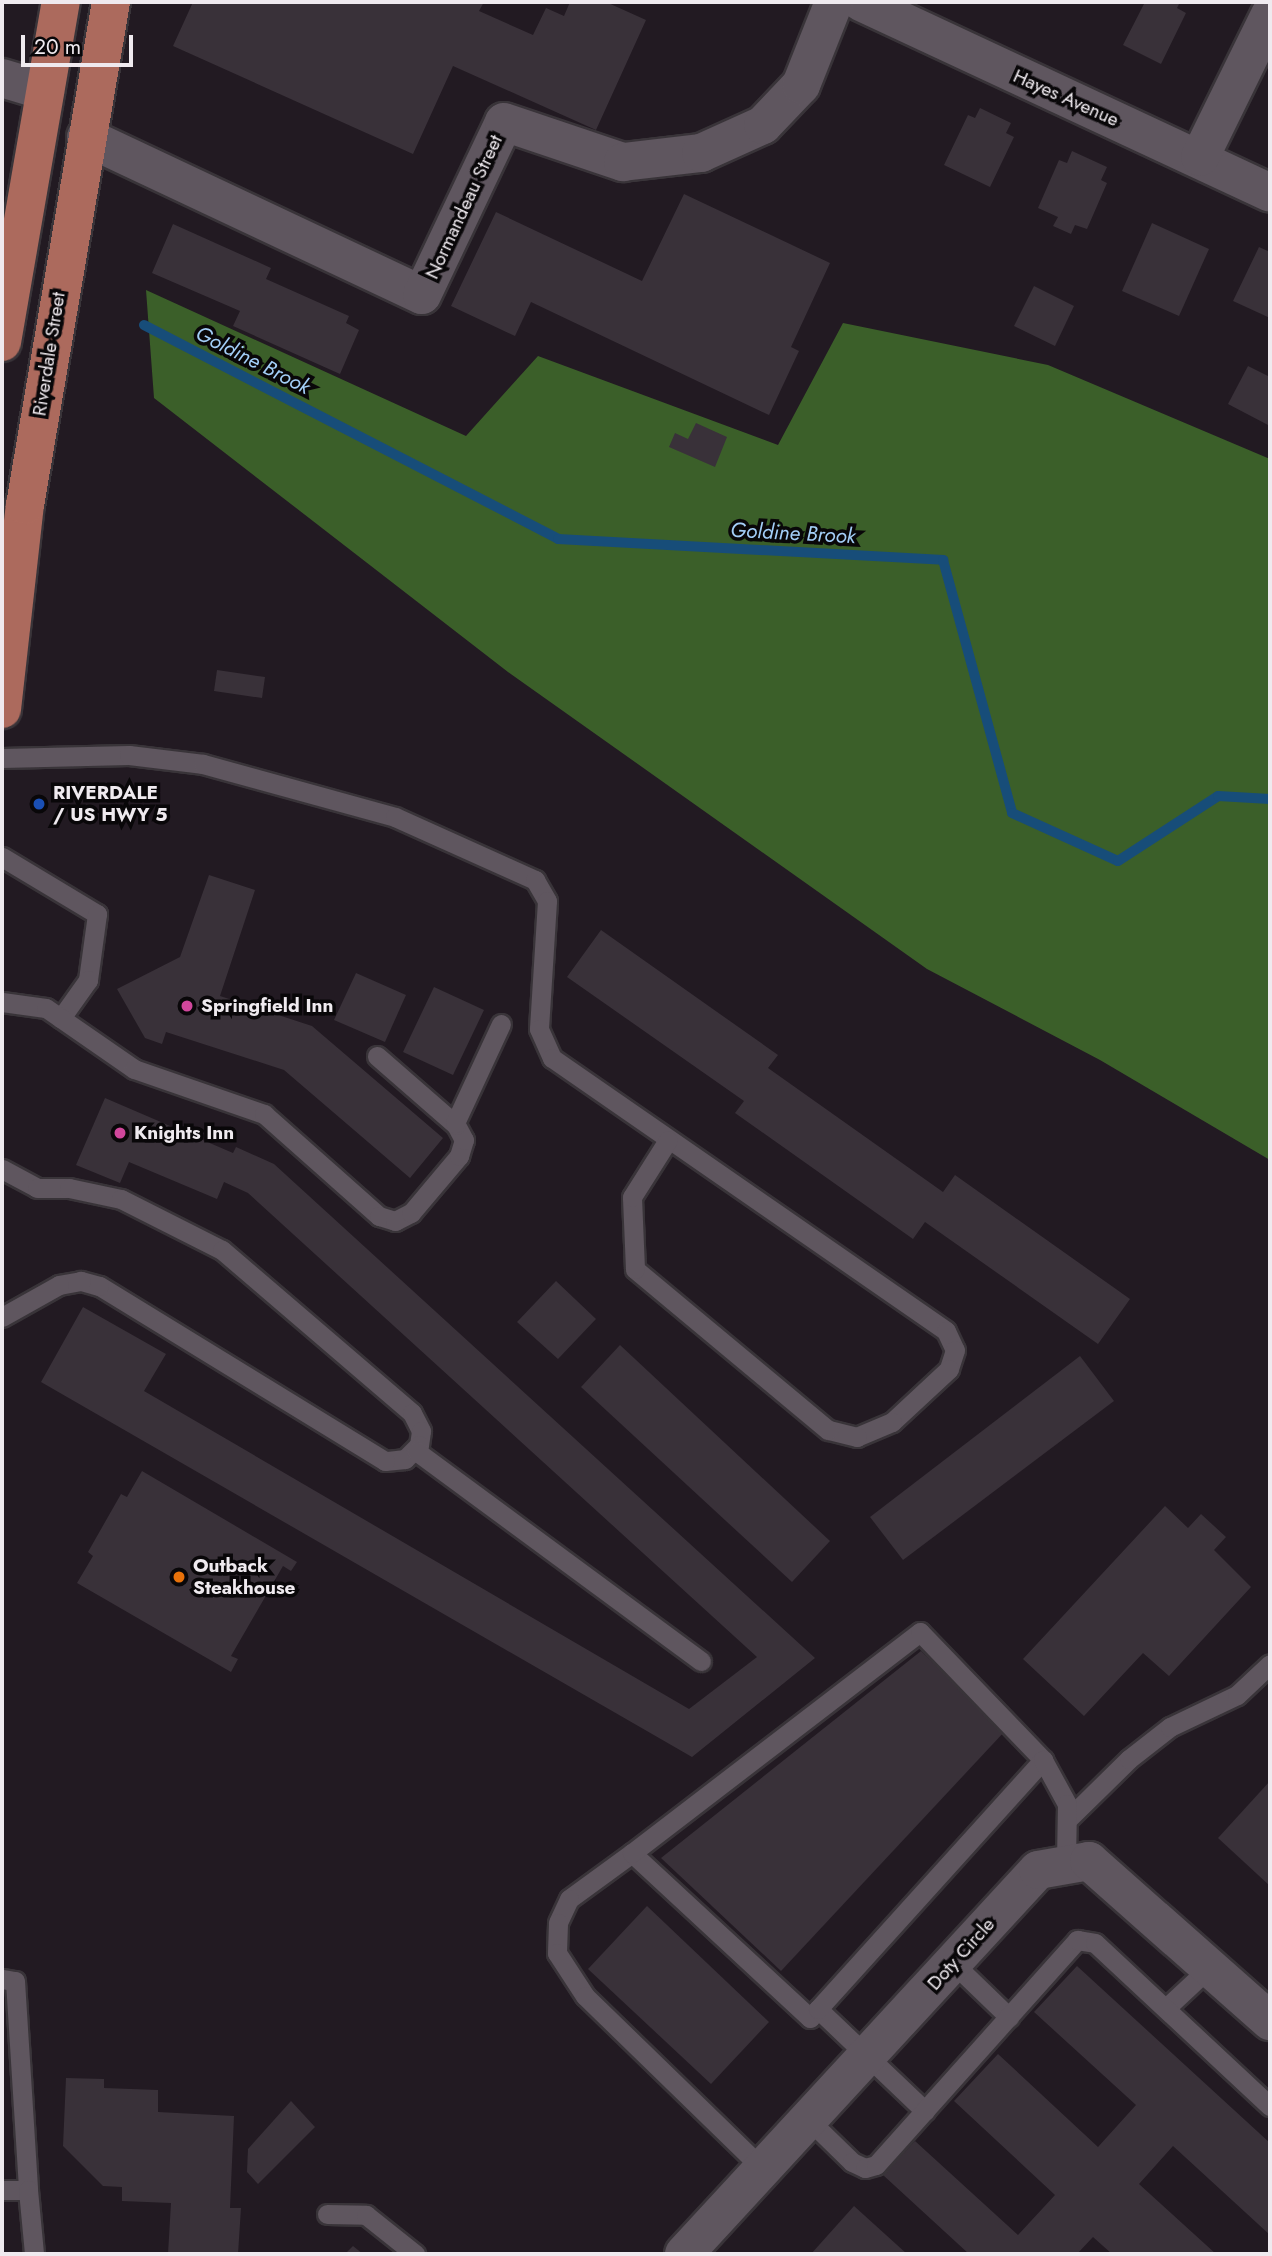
<!DOCTYPE html>
<html>
<head>
<meta charset="utf-8">
<style>
  body { margin:0 }
  #map { position:relative; width:1272px; height:2256px; overflow:hidden; background:#221a22; font-family:Jost,sans-serif }
  div>[style] { position:absolute }
  .forest>* { inset:0; background:#3b5f29 }
  .stream>* { height:10px; margin:-5px; padding:0 5px; transform-origin:5px; border-radius:5px; background:#174d79 }
  .building>* { inset:0; background:#393139 }
  .roads { filter:drop-shadow(2px 0 #393439) drop-shadow(-2px 0 #393439) drop-shadow(0 2px #393439) drop-shadow(0 -2px #393439) }
  .lane>* { height:19px; margin:-9.5px; padding:0 9.5px; transform-origin:9.5px; border-radius:9.5px; background:#5f565f }
  .street>* { height:38px; margin:-19px; padding:0 19px; transform-origin:19px; border-radius:19px; background:#5f565f }
  .primary>* { height:38px; margin:-19px; padding:0 19px; transform-origin:19px; border-radius:19px; background:#ac6a5d }
  .dots>* { width:19px; height:19px; translate:-50% -50%; box-sizing:border-box; border:4px solid #090709; border-radius:50% }
  span { translate:-50% -50%; white-space:nowrap; text-align:center; line-height:1.15; -webkit-text-stroke:7px #090709; paint-order:stroke }
  .street-label { font-size:19px; color:#efeaef }
  .poi-label { font-size:19px; color:#efeaef; font-weight:700 }
  .left { translate:0 -50%; text-align:left }
  .water-label { font-size:21px; color:#a3cef7; font-style:italic }
  .frame { position:absolute; inset:0; border:4px solid #efeaef; pointer-events:none }
  .scale { position:absolute; left:21px; top:35px; width:112px; height:32px; box-sizing:border-box; border:4px solid #efeaef; border-top:0; padding-left:9px; font-size:21px; line-height:24px; white-space:nowrap; color:#efeaef; -webkit-text-stroke:5px #090709; paint-order:stroke }
</style>
</head>
<body>
<div id="map">
  <div class="forest">
    <div style="clip-path:polygon(146px 290px,466px 436px,538px 356px,778px 445px,843px 323px,1048px 365px,1270px 459px,1270px 1160px,1100px 1060px,927px 969px,508px 672px,154px 398px)"></div>
  </div>
  <div class="stream">
    <div style="left:144px;top:325px;width:466px;rotate:27.3deg"></div>
    <div style="left:558px;top:539px;width:386px;rotate:3.1deg"></div>
    <div style="left:943px;top:560px;width:262px;rotate:74.7deg"></div>
    <div style="left:1012px;top:813px;width:116px;rotate:24.4deg"></div>
    <div style="left:1118px;top:861px;width:119px;rotate:-33deg"></div>
    <div style="left:1218px;top:796px;width:52px;rotate:3.3deg"></div>
  </div>
  <div class="building">
    <div style="clip-path:polygon(193px 2px,484px 2px,479px 11px,533px 35px,546px 8px,564px 16px,570px 2px,606px 2px,646px 20px,596px 130px,453px 66px,413px 154px,173px 46px)"></div>
    <div style="clip-path:polygon(1145px 2px,1180px 2px,1177px 8px,1186px 13px,1161px 64px,1123px 45px)"></div>
    <div style="clip-path:polygon(980px 108px,1011px 123px,1006px 133px,1014px 137px,990px 187px,944px 165px,968px 115px,975px 118px)"></div>
    <div style="clip-path:polygon(1072px 151px,1107px 167px,1101px 180px,1107px 183px,1087px 229px,1075px 225px,1071px 234px,1053px 226px,1058px 217px,1038px 208px,1059px 160px,1067px 163px)"></div>
    <div style="clip-path:polygon(684px 194px,830px 263px,791px 347px,799px 351px,769px 415px,531px 302px,515px 336px,451px 306px,496px 212px,642px 281px)"></div>
    <div style="clip-path:polygon(1152px 223px,1209px 249px,1179px 316px,1122px 291px)"></div>
    <div style="clip-path:polygon(173px 224px,271px 268px,266px 279px,349px 316px,346px 323px,359px 330px,340px 374px,233px 326px,240px 311px,152px 273px)"></div>
    <div style="clip-path:polygon(1259px 247px,1270px 252px,1270px 318px,1233px 301px)"></div>
    <div style="clip-path:polygon(1034px 286px,1074px 306px,1055px 346px,1014px 326px)"></div>
    <div style="clip-path:polygon(1248px 366px,1270px 377px,1268px 425px,1228px 404px)"></div>
    <div style="clip-path:polygon(696px 423px,727px 437px,715px 467px,669px 447px,675px 433px,688px 439px)"></div>
    <div style="clip-path:polygon(217px 670px,265px 677px,262px 698px,214px 691px)"></div>
    <div style="clip-path:polygon(209px 875px,255px 890px,220px 996px,312px 1026px,443px 1138px,410px 1178px,284px 1070px,166px 1032px,162px 1044px,145px 1038px,117px 989px,180px 957px)"></div>
    <div style="clip-path:polygon(601px 930px,778px 1055px,768px 1068px,943px 1192px,955px 1175px,1130px 1299px,1098px 1344px,925px 1222px,913px 1239px,735px 1113px,744px 1101px,567px 977px)"></div>
    <div style="clip-path:polygon(356px 973px,406px 995px,385px 1042px,334px 1020px)"></div>
    <div style="clip-path:polygon(434px 987px,484px 1010px,453px 1075px,403px 1052px)"></div>
    <div style="clip-path:polygon(105px 1098px,233px 1153px,236px 1147px,274px 1164px,815px 1658px,692px 1757px,41px 1382px,83px 1307px,166px 1354px,144px 1391px,689px 1709px,757px 1657px,248px 1193px,224px 1182px,217px 1199px,129px 1162px,120px 1183px,76px 1165px)"></div>
    <div style="clip-path:polygon(556px 1281px,596px 1319px,558px 1359px,517px 1322px)"></div>
    <div style="clip-path:polygon(620px 1345px,830px 1541px,792px 1582px,581px 1387px)"></div>
    <div style="clip-path:polygon(1080px 1356px,1114px 1401px,903px 1560px,870px 1517px)"></div>
    <div style="clip-path:polygon(142px 1471px,297px 1562px,291px 1571px,283px 1566px,231px 1656px,238px 1659px,231px 1672px,77px 1583px,93px 1556px,88px 1552px,121px 1494px,127px 1497px)"></div>
    <div style="clip-path:polygon(1165px 1506px,1188px 1528px,1201px 1514px,1226px 1537px,1214px 1550px,1251px 1587px,1169px 1676px,1143px 1653px,1084px 1716px,1023px 1659px)"></div>
    <div style="clip-path:polygon(921px 1651px,1005px 1731px,781px 1971px,661px 1858px)"></div>
    <div style="clip-path:polygon(1270px 1781px,1270px 1886px,1218px 1838px)"></div>
    <div style="clip-path:polygon(647px 1906px,769px 2022px,711px 2084px,588px 1969px)"></div>
    <div style="clip-path:polygon(1077px 1966px,1270px 2143px,1270px 2235px,1173px 2146px,1139px 2184px,1216px 2254px,1112px 2254px,1093px 2237px,1077px 2254px,969px 2254px,883px 2175px,915px 2141px,1018px 2235px,1055px 2195px,954px 2101px,998px 2054px,1098px 2147px,1136px 2105px,1034px 2012px)"></div>
    <div style="clip-path:polygon(66px 2078px,104px 2079px,104px 2088px,158px 2090px,158px 2112px,234px 2116px,230px 2208px,241px 2208px,238px 2254px,168px 2254px,171px 2203px,122px 2201px,122px 2187px,103px 2186px,63px 2146px)"></div>
    <div style="clip-path:polygon(291px 2101px,315px 2127px,258px 2184px,247px 2172px,248px 2149px)"></div>
    <div style="clip-path:polygon(854px 2206px,907px 2254px,811px 2254px)"></div>
    <div style="clip-path:polygon(353px 2246px,363px 2254px,345px 2254px)"></div>
  </div>
  <div class="roads">
    <div class="lane">
      <div style="left:2px;top:758px;width:127px;rotate:-1.4deg"></div>
      <div style="left:129px;top:755px;width:75px;rotate:6.9deg"></div>
      <div style="left:203px;top:764px;width:199px;rotate:15.4deg"></div>
      <div style="left:395px;top:817px;width:154px;rotate:24.2deg"></div>
      <div style="left:535px;top:880px;width:24px;rotate:60deg"></div>
      <div style="left:547px;top:901px;width:128px;rotate:93.6deg"></div>
      <div style="left:539px;top:1029px;width:32px;rotate:66deg"></div>
      <div style="left:552px;top:1058px;width:479px;rotate:34.7deg"></div>
      <div style="left:946px;top:1331px;width:21px;rotate:65deg"></div>
      <div style="left:955px;top:1350px;width:20px;rotate:108deg"></div>
      <div style="left:949px;top:1369px;width:78px;rotate:137.1deg"></div>
      <div style="left:892px;top:1422px;width:38px;rotate:157deg"></div>
      <div style="left:857px;top:1437px;width:30px;rotate:-166deg"></div>
      <div style="left:828px;top:1430px;width:251px;rotate:-140.2deg"></div>
      <div style="left:635px;top:1269px;width:72px;rotate:-92.4deg"></div>
      <div style="left:632px;top:1197px;width:67px;rotate:-57.7deg"></div>
      <div style="left:2px;top:857px;width:111px;rotate:31deg"></div>
      <div style="left:97px;top:914px;width:67px;rotate:97.8deg"></div>
      <div style="left:88px;top:980px;width:47px;rotate:125.4deg"></div>
      <div style="left:2px;top:1002px;width:44px;rotate:7.8deg"></div>
      <div style="left:46px;top:1008px;width:107px;rotate:34.7deg"></div>
      <div style="left:134px;top:1069px;width:138px;rotate:19.1deg"></div>
      <div style="left:264px;top:1114px;width:154px;rotate:41.6deg"></div>
      <div style="left:379px;top:1216px;width:17px;rotate:17deg"></div>
      <div style="left:395px;top:1221px;width:18px;rotate:-27deg"></div>
      <div style="left:411px;top:1213px;width:75px;rotate:-49.9deg"></div>
      <div style="left:459px;top:1156px;width:17px;rotate:-73deg"></div>
      <div style="left:464px;top:1140px;width:17px;rotate:-118deg"></div>
      <div style="left:456px;top:1125px;width:105px;rotate:-138.9deg"></div>
      <div style="left:455px;top:1123px;width:109px;rotate:-65.1deg"></div>
      <div style="left:2px;top:1169px;width:40px;rotate:28deg"></div>
      <div style="left:37px;top:1188px;width:32px"></div>
      <div style="left:69px;top:1188px;width:53px;rotate:11.9deg"></div>
      <div style="left:121px;top:1199px;width:113px;rotate:26.8deg"></div>
      <div style="left:222px;top:1250px;width:250px;rotate:40.6deg"></div>
      <div style="left:412px;top:1413px;width:20px;rotate:63deg"></div>
      <div style="left:421px;top:1431px;width:14px;rotate:98deg"></div>
      <div style="left:419px;top:1445px;width:20px;rotate:135deg"></div>
      <div style="left:405px;top:1459px;width:20px;rotate:174deg"></div>
      <div style="left:385px;top:1461px;width:335px;rotate:-148.5deg"></div>
      <div style="left:99px;top:1286px;width:19px;rotate:-164deg"></div>
      <div style="left:81px;top:1281px;width:22px;rotate:170deg"></div>
      <div style="left:59px;top:1285px;width:65px;rotate:150.7deg"></div>
      <div style="left:416px;top:1451px;width:354px;rotate:36.4deg"></div>
      <div style="left:1069px;top:1818px;width:84px;rotate:-44.5deg"></div>
      <div style="left:1129px;top:1759px;width:52px;rotate:-38deg"></div>
      <div style="left:1170px;top:1727px;width:74px;rotate:-25.5deg"></div>
      <div style="left:1237px;top:1695px;width:45px;rotate:-43.2deg"></div>
      <div style="left:632px;top:1853px;width:78px;rotate:143.9deg"></div>
      <div style="left:569px;top:1899px;width:26px;rotate:115deg"></div>
      <div style="left:558px;top:1923px;width:30px;rotate:92deg"></div>
      <div style="left:557px;top:1953px;width:51px;rotate:56.9deg"></div>
      <div style="left:585px;top:1996px;width:248px;rotate:44.2deg"></div>
      <div style="left:953px;top:1963px;width:78px;rotate:44deg"></div>
      <div style="left:2px;top:1979px;width:13px;rotate:9deg"></div>
      <div style="left:15px;top:1981px;width:209px;rotate:86.4deg"></div>
      <div style="left:1166px;top:2008px;width:60px;rotate:-43deg"></div>
      <div style="left:818px;top:2009px;width:12px;rotate:132deg"></div>
      <div style="left:810px;top:2018px;width:243px;rotate:-137.2deg"></div>
      <div style="left:632px;top:1853px;width:363px;rotate:-37.5deg"></div>
      <div style="left:920px;top:1632px;width:178px;rotate:46.1deg"></div>
      <div style="left:925px;top:2111px;width:148px;rotate:-136.4deg"></div>
      <div style="left:818px;top:2009px;width:336px;rotate:-47.9deg"></div>
      <div style="left:1043px;top:1760px;width:50px;rotate:61.4deg"></div>
      <div style="left:1067px;top:1804px;width:60px;rotate:91deg"></div>
      <div style="left:809px;top:2120px;width:60px;rotate:44.3deg"></div>
      <div style="left:852px;top:2162px;width:14px;rotate:25deg"></div>
      <div style="left:865px;top:2168px;width:11px;rotate:-15deg"></div>
      <div style="left:876px;top:2165px;width:302px;rotate:-48.2deg"></div>
      <div style="left:1077px;top:1940px;width:18px;rotate:9deg"></div>
      <div style="left:1095px;top:1943px;width:239px;rotate:43deg"></div>
      <div style="left:2px;top:2190px;width:26px"></div>
      <div style="left:28px;top:2190px;width:64px;rotate:84.6deg"></div>
      <div style="left:327px;top:2214px;width:39px;rotate:1deg"></div>
      <div style="left:366px;top:2215px;width:63px;rotate:38.5deg"></div>
    </div>
    <div class="street">
      <div style="left:861px;top:2px;width:451px;rotate:25deg"></div>
      <div style="left:2px;top:78px;width:45px;rotate:16.8deg"></div>
      <div style="left:86px;top:137px;width:371px;rotate:25.2deg"></div>
      <div style="left:422px;top:295px;width:191px;rotate:-64.6deg"></div>
      <div style="left:504px;top:122px;width:126px;rotate:18.6deg"></div>
      <div style="left:623px;top:162px;width:79px;rotate:-6.6deg"></div>
      <div style="left:701px;top:153px;width:68px;rotate:-24.3deg"></div>
      <div style="left:763px;top:125px;width:55px;rotate:-46.5deg"></div>
      <div style="left:801px;top:85px;width:89px;rotate:-68.3deg"></div>
      <div style="left:1200px;top:157px;width:158px;rotate:-63.8deg"></div>
      <div style="left:684px;top:2254px;width:522px;rotate:-47.33deg"></div>
      <div style="left:1038px;top:1870px;width:52px;rotate:-10deg"></div>
      <div style="left:1089px;top:1861px;width:242px;rotate:41.5deg"></div>
    </div>
    <div class="primary">
      <div style="left:2px;top:342px;width:345px;rotate:-80.2deg"></div>
      <div style="left:2px;top:709px;width:205px;rotate:-83.6deg"></div>
      <div style="left:25px;top:505px;width:510px;rotate:-80.3deg"></div>
    </div>
  </div>
  <div class="dots">
    <div style="left:39px;top:804px;background:#1a4fb4"></div>
    <div style="left:187px;top:1006px;background:#d1479c"></div>
    <div style="left:120px;top:1133px;background:#d1479c"></div>
    <div style="left:179px;top:1577px;background:#e8710a"></div>
  </div>
  <div class="street-label">
    <span style="left:1066px;top:98px;rotate:24deg">Hayes Avenue</span>
    <span style="left:464px;top:207px;rotate:-65deg">Normandeau Street</span>
    <span style="left:49px;top:354px;rotate:-81deg">Riverdale Street</span>
    <span style="left:961px;top:1954px;rotate:-48deg">Doty Circle</span>
  </div>
  <div class="poi-label">
    <span class="left" style="left:53px;top:804px">RIVERDALE<br>/ US HWY 5</span>
    <span class="left" style="left:201px;top:1006px">Springfield Inn</span>
    <span class="left" style="left:134px;top:1133px">Knights Inn</span>
    <span class="left" style="left:193px;top:1577px">Outback<br>Steakhouse</span>
  </div>
  <div class="water-label">
    <span style="left:253px;top:360px;rotate:27deg">Goldine Brook</span>
    <span style="left:793px;top:533px;rotate:3deg">Goldine Brook</span>
  </div>
  <div class="frame"></div>
  <div class="scale">20 m</div>
</div>
</body>
</html>
